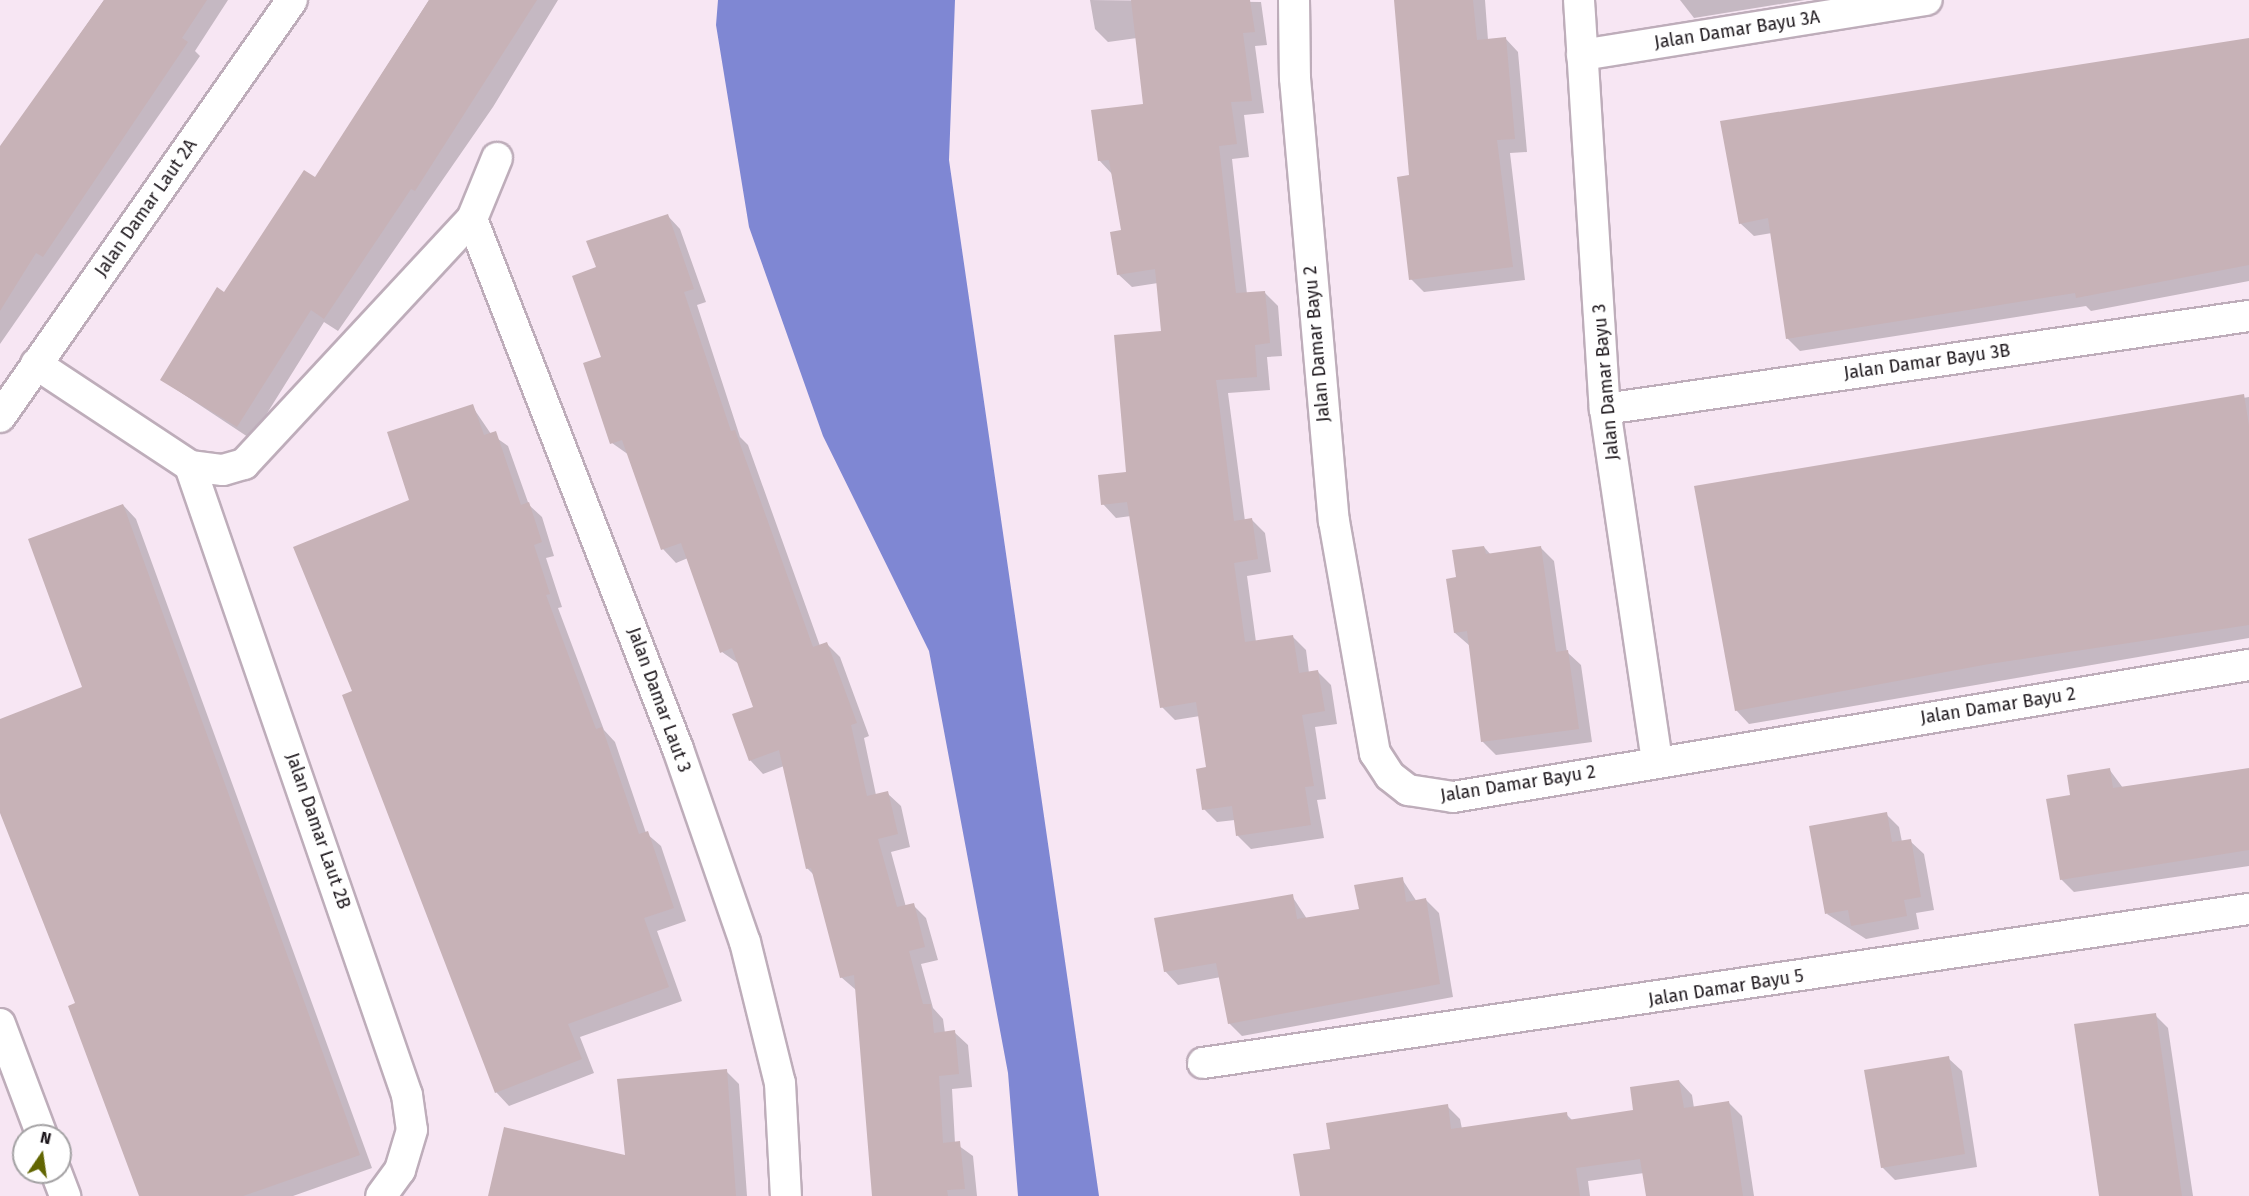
<!DOCTYPE html>
<html>
<head>
<meta charset="utf-8">
<style>
  body { margin:0 }
  #map { position:relative; width:2249px; height:1196px; overflow:hidden; background:#f7e6f3; font-family:"Fira Sans",sans-serif }
  div>[style] { position:absolute }
  .water>* { inset:0; background:#7f87d3 }
  .shadow>* { inset:0; background:#0003 }
  .building>* { inset:0; background:#c7b2b7 }
  .roads { filter:drop-shadow(2px 0 #beadba) drop-shadow(-2px 0 #beadba) drop-shadow(0 2px #beadba) drop-shadow(0 -2px #beadba) }
  .minor>* { height:30px; margin:-15px; padding:0 15px; transform-origin:15px; border-radius:15px; background:#fff }
  span { translate:-50% -50%; white-space:nowrap; text-align:center; line-height:1.15; -webkit-text-stroke:6px #fff; paint-order:stroke }
  .street-label { font-size:18px; color:#1c161b }
  .north { position:absolute; left:12px; top:1124px; width:60px; height:60px; box-sizing:border-box; background:#fff; border:2px solid #a4a2a4; border-radius:50%; rotate:13deg; font-size:16px; font-weight:700; line-height:24px; text-align:center; color:#1c161b }
  .north::after { content:''; display:block; margin:auto; width:21px; height:27px; background:#626602; clip-path:polygon(50% 0,100% 100%,50% 72%,0 100%) }
</style>
</head>
<body>
<div id="map">
  <div class="water">
    <div style="clip-path:polygon(718px 0,955px 0,949px 160px,1099px 1196px,1018px 1196px,1008px 1073px,929px 651px,823px 436px,749px 227px,716px 25px)"></div>
  </div>
  <div class="shadow">
    <div style="clip-path:polygon(104px 0,228px 0,195px 51px,200px 56px,0 344px,0 149px)"></div>
    <div style="clip-path:polygon(429px 0,558px 0,493px 107px,338px 331px,324px 322px,251px 439px,162px 380px,315px 179px)"></div>
    <div style="clip-path:polygon(1090px 0,1261px 2px,1267px 45px,1255px 46px,1264px 113px,1244px 115px,1249px 157px,1232px 159px,1247px 294px,1265px 293px,1278px 306px,1282px 356px,1267px 357px,1270px 390px,1228px 393px,1245px 521px,1252px 520px,1265px 533px,1271px 572px,1247px 576px,1256px 642px,1292px 636px,1306px 650px,1309px 673px,1318px 672px,1331px 685px,1337px 724px,1315px 727px,1326px 799px,1317px 800px,1324px 838px,1251px 849px,1238px 836px,1235px 820px,1217px 822px,1204px 809px,1208px 769px,1200px 716px,1175px 720px,1162px 707px,1131px 516px,1116px 518px,1103px 504px,1128px 473px,1162px 332px,1158px 283px,1132px 287px,1118px 274px,1122px 231px,1112px 174px,1099px 160px,1145px 105px,1137px 38px,1108px 42px,1095px 29px)"></div>
    <div style="clip-path:polygon(1395px 0,1485px 0,1488px 40px,1505px 38px,1518px 52px,1527px 152px,1510px 153px,1525px 280px,1424px 292px,1411px 279px,1411px 177px)"></div>
    <div style="clip-path:polygon(1680px 0,1805px 0,1694px 18px)"></div>
    <div style="clip-path:polygon(2249px 39px,2249px 281px,2091px 311px,2086px 306px,1800px 351px,1787px 338px,1772px 233px,1754px 236px,1740px 223px)"></div>
    <div style="clip-path:polygon(667px 215px,680px 229px,706px 302px,697px 305px,740px 437px,748px 445px,820px 646px,827px 644px,840px 657px,869px 736px,864px 738px,876px 795px,887px 793px,901px 806px,910px 847px,891px 852px,906px 907px,913px 905px,926px 918px,938px 960px,921px 964px,933px 1008px,943px 1019px,945px 1033px,954px 1032px,968px 1045px,972px 1087px,952px 1089px,955px 1143px,973px 1156px,977px 1196px,874px 1196px,856px 990px,841px 977px,814px 875px,807px 868px,784px 766px,763px 774px,750px 760px,754px 708px,739px 664px,722px 652px,688px 558px,676px 563px,663px 549px,629px 455px,612px 443px,598px 268px)"></div>
    <div style="clip-path:polygon(2249px 397px,2249px 638px,1749px 724px,1736px 710px,1696px 487px)"></div>
    <div style="clip-path:polygon(472px 406px,491px 434px,508px 446px,529px 505px,542px 517px,554px 556px,546px 558px,562px 607px,558px 608px,604px 730px,615px 742px,646px 833px,661px 846px,686px 921px,657px 931px,682px 1001px,580px 1037px,594px 1073px,509px 1106px,496px 1092px,354px 692px,411px 501px)"></div>
    <div style="clip-path:polygon(123px 505px,136px 519px,372px 1168px,293px 1196px,141px 1196px,77px 1004px,0 809px,0 721px,84px 688px)"></div>
    <div style="clip-path:polygon(1484px 547px,1491px 555px,1541px 548px,1554px 561px,1567px 652px,1581px 665px,1592px 742px,1496px 755px,1482px 741px,1470px 646px,1455px 633px,1458px 578px)"></div>
    <div style="clip-path:polygon(2109px 769px,2123px 788px,2249px 769px,2249px 866px,2074px 892px,2061px 879px,2071px 796px)"></div>
    <div style="clip-path:polygon(1886px 814px,1899px 827px,1902px 842px,1910px 841px,1924px 854px,1934px 910px,1916px 913px,1919px 929px,1866px 939px,1827px 914px)"></div>
    <div style="clip-path:polygon(1402px 879px,1417px 902px,1426px 900px,1439px 913px,1453px 997px,1242px 1036px,1229px 1023px,1221px 977px,1178px 985px,1165px 971px,1292px 896px,1307px 919px,1360px 910px)"></div>
    <div style="clip-path:polygon(2155px 1015px,2168px 1028px,2193px 1196px,2101px 1196px)"></div>
    <div style="clip-path:polygon(1948px 1058px,1962px 1071px,1977px 1167px,1895px 1180px,1882px 1167px)"></div>
    <div style="clip-path:polygon(726px 1071px,739px 1084px,747px 1196px,490px 1196px,627px 1157px)"></div>
    <div style="clip-path:polygon(1679px 1081px,1692px 1095px,1694px 1108px,1729px 1103px,1742px 1116px,1754px 1196px,1647px 1196px,1644px 1173px,1588px 1181px,1590px 1196px,1302px 1196px,1332px 1150px,1447px 1106px,1460px 1119px,1462px 1129px,1566px 1114px,1573px 1121px,1635px 1111px)"></div>
  </div>
  <div class="building">
    <div style="clip-path:polygon(104px 0,207px 0,182px 38px,188px 42px,43px 257px,36px 253px,0 311px,0 146px)"></div>
    <div style="clip-path:polygon(429px 0,537px 0,415px 191px,411px 189px,324px 319px,311px 310px,237px 427px,160px 380px,217px 287px,224px 292px,304px 170px,315px 177px)"></div>
    <div style="clip-path:polygon(1131px 0,1250px 0,1255px 32px,1243px 33px,1252px 101px,1231px 102px,1237px 144px,1219px 146px,1236px 293px,1265px 291px,1270px 343px,1255px 345px,1257px 377px,1216px 380px,1234px 521px,1252px 518px,1258px 559px,1234px 563px,1245px 642px,1293px 635px,1299px 673px,1318px 670px,1325px 711px,1302px 715px,1314px 786px,1305px 787px,1311px 825px,1236px 836px,1232px 806px,1202px 810px,1196px 769px,1206px 767px,1196px 702px,1160px 708px,1127px 502px,1101px 505px,1098px 475px,1126px 472px,1114px 335px,1161px 331px,1155px 269px,1117px 275px,1110px 232px,1121px 230px,1109px 160px,1098px 161px,1091px 110px,1143px 104px)"></div>
    <div style="clip-path:polygon(1394px 0,1473px 0,1477px 40px,1506px 37px,1515px 139px,1497px 140px,1513px 267px,1409px 280px,1397px 177px,1409px 175px)"></div>
    <div style="clip-path:polygon(2249px 38px,2249px 265px,2076px 298px,2075px 293px,1786px 339px,1768px 218px,1739px 224px,1720px 121px)"></div>
    <div style="clip-path:polygon(668px 214px,694px 289px,684px 292px,731px 431px,735px 430px,813px 647px,827px 642px,857px 723px,851px 725px,867px 796px,888px 791px,898px 834px,878px 839px,897px 907px,914px 903px,925px 947px,909px 951px,923px 1004px,931px 1004px,934px 1033px,955px 1030px,959px 1074px,939px 1076px,943px 1143px,960px 1141px,965px 1189px,947px 1190px,948px 1196px,872px 1196px,854px 975px,840px 978px,811px 868px,806px 869px,779px 750px,749px 761px,732px 714px,753px 707px,732px 648px,720px 653px,681px 543px,661px 550px,622px 440px,610px 444px,583px 363px,601px 357px,572px 276px,596px 267px,586px 241px)"></div>
    <div style="clip-path:polygon(2244px 394px,2249px 426px,2249px 625px,1989px 664px,1735px 711px,1694px 486px)"></div>
    <div style="clip-path:polygon(473px 404px,484px 435px,496px 431px,521px 505px,529px 502px,542px 542px,534px 545px,550px 594px,546px 595px,596px 729px,602px 727px,639px 834px,648px 831px,674px 908px,644px 918px,669px 987px,568px 1024px,582px 1059px,495px 1093px,342px 695px,352px 691px,293px 547px,409px 500px,387px 432px)"></div>
    <div style="clip-path:polygon(123px 504px,360px 1155px,243px 1196px,139px 1196px,68px 1006px,75px 1003px,0 813px,0 719px,82px 687px,28px 539px)"></div>
    <div style="clip-path:polygon(1484px 546px,1486px 554px,1541px 546px,1556px 652px,1568px 650px,1579px 729px,1481px 742px,1467px 631px,1454px 633px,1446px 579px,1456px 577px,1452px 550px)"></div>
    <div style="clip-path:polygon(2110px 768px,2113px 788px,2249px 768px,2249px 850px,2060px 880px,2046px 799px,2070px 795px,2067px 775px)"></div>
    <div style="clip-path:polygon(1887px 812px,1892px 842px,1911px 839px,1921px 897px,1904px 900px,1907px 916px,1851px 926px,1848px 910px,1825px 914px,1809px 826px)"></div>
    <div style="clip-path:polygon(1403px 877px,1406px 902px,1426px 898px,1440px 984px,1228px 1024px,1216px 963px,1164px 972px,1154px 918px,1293px 894px,1297px 919px,1359px 909px,1354px 885px)"></div>
    <div style="clip-path:polygon(2156px 1013px,2182px 1196px,2099px 1196px,2074px 1024px)"></div>
    <div style="clip-path:polygon(1949px 1056px,1965px 1154px,1881px 1168px,1864px 1070px)"></div>
    <div style="clip-path:polygon(727px 1069px,736px 1196px,488px 1196px,504px 1127px,625px 1155px,617px 1079px)"></div>
    <div style="clip-path:polygon(1679px 1080px,1684px 1108px,1729px 1101px,1743px 1196px,1646px 1196px,1640px 1159px,1576px 1168px,1580px 1196px,1300px 1196px,1293px 1154px,1330px 1149px,1326px 1123px,1448px 1104px,1451px 1129px,1567px 1112px,1568px 1120px,1633px 1110px,1630px 1087px)"></div>
  </div>
  <div class="roads">
    <div class="minor">
      <div style="left:1294px;top:0;width:78px;rotate:89.3deg"></div>
      <div style="left:1295px;top:78px;width:445px;rotate:85deg"></div>
      <div style="left:1334px;top:521px;width:236px;rotate:80deg"></div>
      <div style="left:1375px;top:753px;width:27px;rotate:57deg"></div>
      <div style="left:1390px;top:776px;width:23px;rotate:38deg"></div>
      <div style="left:1408px;top:790px;width:46px;rotate:8.8deg"></div>
      <div style="left:1453px;top:797px;width:807px;rotate:-9.42deg"></div>
      <div style="left:1579px;top:0;width:410px;rotate:86.4deg"></div>
      <div style="left:1605px;top:409px;width:357px;rotate:81.6deg"></div>
      <div style="left:1582px;top:55px;width:349px;rotate:-9.1deg"></div>
      <div style="left:472px;top:219px;width:569px;rotate:68.76deg"></div>
      <div style="left:678px;top:749px;width:204px;rotate:70.9deg"></div>
      <div style="left:745px;top:942px;width:145px;rotate:76.1deg"></div>
      <div style="left:780px;top:1083px;width:113px;rotate:87deg"></div>
      <div style="left:36px;top:364px;width:185px;rotate:33.5deg"></div>
      <div style="left:190px;top:466px;width:33px;rotate:7deg"></div>
      <div style="left:223px;top:470px;width:22px;rotate:-16deg"></div>
      <div style="left:244px;top:464px;width:335px;rotate:-47.1deg"></div>
      <div style="left:472px;top:219px;width:66px;rotate:-67.7deg"></div>
      <div style="left:1605px;top:409px;width:651px;rotate:-8.22deg"></div>
      <div style="left:0;top:417px;width:509px;rotate:-55deg"></div>
      <div style="left:190px;top:466px;width:665px;rotate:70.97deg"></div>
      <div style="left:407px;top:1095px;width:35px;rotate:82deg"></div>
      <div style="left:412px;top:1130px;width:42px;rotate:106.7deg"></div>
      <div style="left:400px;top:1170px;width:32px;rotate:126deg"></div>
      <div style="left:0;top:1024px;width:120px;rotate:69.4deg"></div>
      <div style="left:1203px;top:1063px;width:1057px;rotate:-8.38deg"></div>
      <div style="left:56px;top:1172px;width:26px;rotate:69deg"></div>
    </div>
  </div>
  <div class="street-label">
    <span style="left:1737px;top:30px;rotate:-9deg">Jalan Damar Bayu 3A</span>
    <span style="left:146px;top:208px;rotate:-55deg">Jalan Damar Laut 2A</span>
    <span style="left:1317px;top:344px;rotate:-95deg">Jalan Damar Bayu 2</span>
    <span style="left:1927px;top:362px;rotate:-8deg">Jalan Damar Bayu 3B</span>
    <span style="left:1606px;top:382px;rotate:-95deg">Jalan Damar Bayu 3</span>
    <span style="left:659px;top:700px;rotate:70deg">Jalan Damar Laut 3</span>
    <span style="left:1998px;top:706px;rotate:-9deg">Jalan Damar Bayu 2</span>
    <span style="left:1518px;top:784px;rotate:-9deg">Jalan Damar Bayu 2</span>
    <span style="left:318px;top:831px;rotate:71deg">Jalan Damar Laut 2B</span>
    <span style="left:1726px;top:988px;rotate:-9deg">Jalan Damar Bayu 5</span>
  </div>
  <div class="north">N</div>
</div>
</body>
</html>
